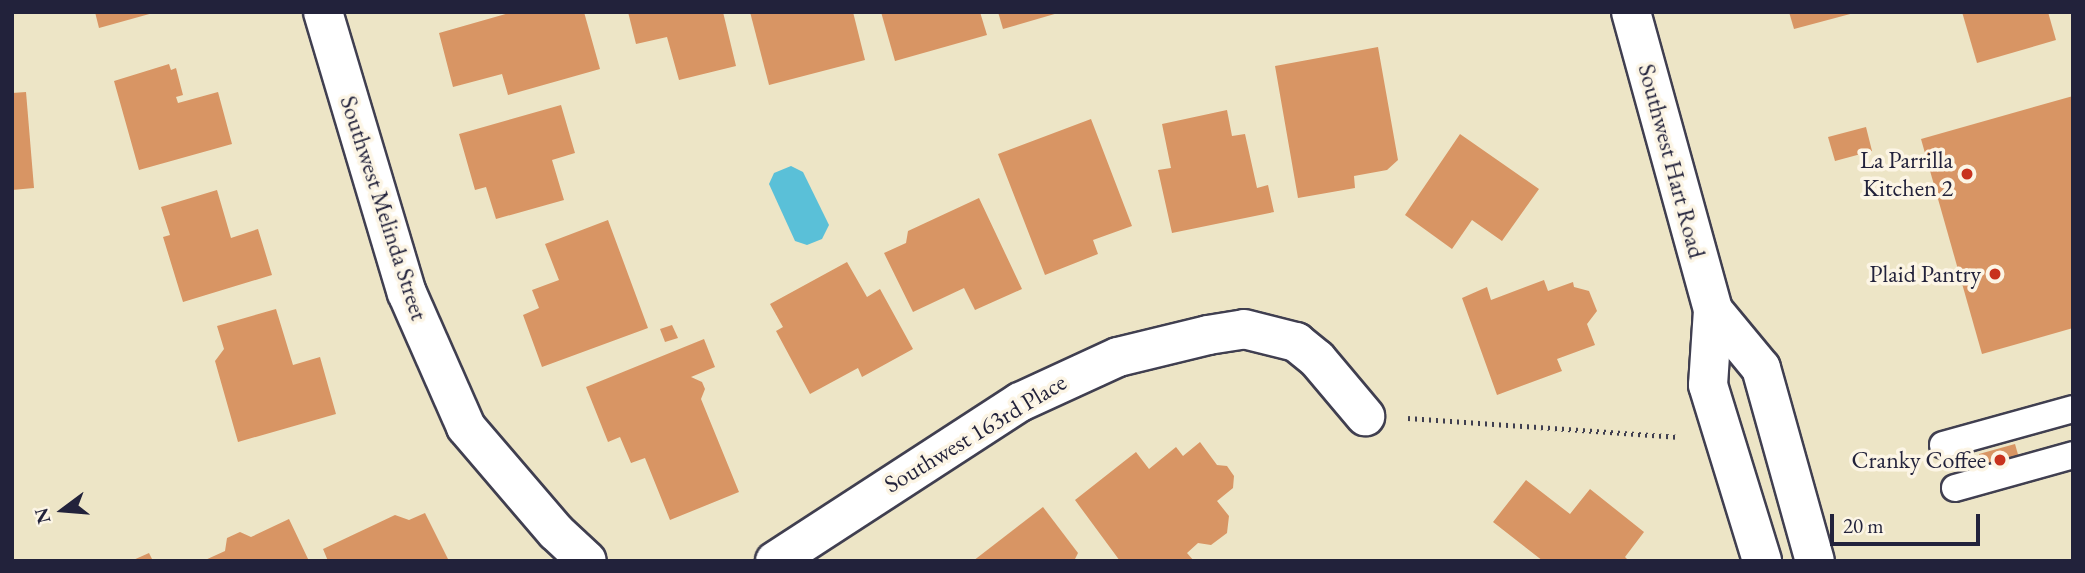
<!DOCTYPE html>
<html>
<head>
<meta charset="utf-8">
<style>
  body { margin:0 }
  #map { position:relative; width:2085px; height:573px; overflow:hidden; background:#ede5c6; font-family:"EB Garamond",serif }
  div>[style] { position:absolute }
  .water>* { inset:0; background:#5ac0d8 }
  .building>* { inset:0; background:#d89564 }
  .path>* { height:4.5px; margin-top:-2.25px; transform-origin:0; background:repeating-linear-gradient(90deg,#403f50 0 2px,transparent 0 7px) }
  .roads { filter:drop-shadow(2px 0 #403f50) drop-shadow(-2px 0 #403f50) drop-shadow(0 2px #403f50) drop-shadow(0 -2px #403f50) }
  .service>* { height:26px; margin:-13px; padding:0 13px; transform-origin:13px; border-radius:13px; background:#fff }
  .minor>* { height:38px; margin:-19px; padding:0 19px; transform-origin:19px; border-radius:19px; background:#fff }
  .secondary>* { height:38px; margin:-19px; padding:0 19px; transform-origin:19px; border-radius:19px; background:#fff }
  .dots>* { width:19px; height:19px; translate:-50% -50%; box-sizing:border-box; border:4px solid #fcf5e5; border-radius:50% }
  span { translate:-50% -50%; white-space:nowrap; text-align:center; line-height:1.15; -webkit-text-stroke:7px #fcf5e5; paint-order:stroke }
  .poi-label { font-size:24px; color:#22223b }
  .right { translate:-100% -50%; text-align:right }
  .street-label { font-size:24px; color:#22223b }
  .frame { position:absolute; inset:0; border:14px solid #22223b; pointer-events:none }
  .north { position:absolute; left:28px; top:475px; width:70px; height:70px; -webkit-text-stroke:5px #fcf5e5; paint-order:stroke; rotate:254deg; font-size:19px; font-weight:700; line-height:28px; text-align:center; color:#22223b }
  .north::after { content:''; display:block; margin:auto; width:24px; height:32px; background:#22223b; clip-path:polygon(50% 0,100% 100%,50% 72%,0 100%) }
  .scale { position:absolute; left:1830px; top:514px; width:150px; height:32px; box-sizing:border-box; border:4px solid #22223b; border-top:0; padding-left:9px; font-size:21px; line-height:24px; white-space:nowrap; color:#22223b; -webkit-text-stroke:5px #fcf5e5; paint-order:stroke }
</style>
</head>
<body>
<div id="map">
  <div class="water">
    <div style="clip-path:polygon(791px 166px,803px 172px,829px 225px,822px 239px,807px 245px,795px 241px,769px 184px,774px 173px)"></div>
  </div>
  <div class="building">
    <div style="clip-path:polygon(95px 12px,153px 12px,153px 13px,99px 28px)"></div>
    <div style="clip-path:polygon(513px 12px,584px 12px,600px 69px,508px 95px,502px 74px,453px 87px,439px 33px)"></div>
    <div style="clip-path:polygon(628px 12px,723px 12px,736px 66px,679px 80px,667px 37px,636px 44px)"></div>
    <div style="clip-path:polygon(750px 12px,853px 12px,865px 60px,769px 85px)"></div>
    <div style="clip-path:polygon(881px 12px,980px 12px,987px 35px,895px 61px)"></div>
    <div style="clip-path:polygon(998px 12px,1058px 12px,1058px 13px,1003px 29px)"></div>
    <div style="clip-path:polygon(1789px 12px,1854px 12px,1854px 13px,1794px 29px)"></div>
    <div style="clip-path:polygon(1962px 12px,2048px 12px,2056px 40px,1977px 63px)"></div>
    <div style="clip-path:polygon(1378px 47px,1398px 160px,1387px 170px,1354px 176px,1355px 188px,1298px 198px,1275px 66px)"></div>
    <div style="clip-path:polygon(169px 64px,171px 70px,176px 68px,183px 95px,176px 97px,178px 103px,218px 92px,232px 144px,139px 170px,114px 81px)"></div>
    <div style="clip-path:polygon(26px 92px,34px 188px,12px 190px,12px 93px)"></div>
    <div style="clip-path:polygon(2073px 96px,2073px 328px,1982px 354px,1921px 139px)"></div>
    <div style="clip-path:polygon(561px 105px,575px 153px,552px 160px,564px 200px,496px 219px,486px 187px,475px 190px,459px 134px)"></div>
    <div style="clip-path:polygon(1227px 110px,1232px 136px,1245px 134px,1257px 188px,1268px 185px,1274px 212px,1172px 233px,1158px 170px,1171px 168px,1162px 124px)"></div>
    <div style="clip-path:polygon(1091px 119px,1132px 226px,1093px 240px,1098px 254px,1045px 275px,998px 154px)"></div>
    <div style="clip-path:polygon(1866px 127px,1872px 151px,1835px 161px,1828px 137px)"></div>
    <div style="clip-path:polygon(1460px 134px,1539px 189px,1502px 241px,1472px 220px,1452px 249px,1405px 215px)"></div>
    <div style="clip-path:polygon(217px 190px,231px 238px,258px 229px,272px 275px,183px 302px,163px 237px,170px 235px,161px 207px)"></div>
    <div style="clip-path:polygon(979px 198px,1022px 289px,975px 310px,964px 288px,913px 312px,884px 253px,906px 243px,908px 231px)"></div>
    <div style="clip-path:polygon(608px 220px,648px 328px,542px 367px,523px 315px,539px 308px,532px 290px,559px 280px,545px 244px)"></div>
    <div style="clip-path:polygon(847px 262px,867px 297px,880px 289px,913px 349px,862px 377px,858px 368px,810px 394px,776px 331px,783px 327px,770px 304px)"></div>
    <div style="clip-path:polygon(1544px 280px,1548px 291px,1573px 282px,1574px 287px,1589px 291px,1597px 311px,1587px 324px,1595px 345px,1557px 359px,1562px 371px,1497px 395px,1462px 298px,1487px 287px,1491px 300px)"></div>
    <div style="clip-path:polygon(276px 309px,293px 365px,320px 357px,336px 414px,238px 442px,215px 361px,224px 349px,217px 326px)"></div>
    <div style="clip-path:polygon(672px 325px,678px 338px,665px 342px,660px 329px)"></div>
    <div style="clip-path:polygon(704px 339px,715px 367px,691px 377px,702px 382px,705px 389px,701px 399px,739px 492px,670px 520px,645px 458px,631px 463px,620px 437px,608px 442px,586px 387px)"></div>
    <div style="clip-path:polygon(1200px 442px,1217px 465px,1227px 466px,1234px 476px,1233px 488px,1217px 501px,1229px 516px,1227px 533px,1211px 545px,1198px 543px,1187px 553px,1194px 561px,1120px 561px,1075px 500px,1136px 452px,1149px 469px,1176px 447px,1183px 456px)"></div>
    <div style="clip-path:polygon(2015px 444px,2021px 465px,1985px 475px,1979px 454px)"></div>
    <div style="clip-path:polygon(1526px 480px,1570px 514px,1590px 489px,1644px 532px,1625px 557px,1629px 561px,1543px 561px,1493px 522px)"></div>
    <div style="clip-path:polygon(1043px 507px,1078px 553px,1074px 561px,973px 561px)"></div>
    <div style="clip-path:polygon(425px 513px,449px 561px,328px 561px,323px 549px,395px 515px,409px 520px)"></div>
    <div style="clip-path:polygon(289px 519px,309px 561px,203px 561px,225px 551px,227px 538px,240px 532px,251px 537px)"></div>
    <div style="clip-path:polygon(149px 553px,153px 561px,131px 561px)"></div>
  </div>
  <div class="path">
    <div style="left:1408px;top:418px;width:272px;rotate:4deg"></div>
  </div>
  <div class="roads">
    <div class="service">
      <div style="left:1943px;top:445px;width:135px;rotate:-15.5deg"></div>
      <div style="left:1955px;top:488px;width:123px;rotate:-15.6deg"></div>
    </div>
    <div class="minor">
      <div style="left:323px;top:12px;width:293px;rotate:73.4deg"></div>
      <div style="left:407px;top:293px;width:146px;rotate:66.2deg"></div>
      <div style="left:466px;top:427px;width:138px;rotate:49.4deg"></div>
      <div style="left:556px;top:532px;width:42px;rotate:43.1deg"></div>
      <div style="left:775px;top:561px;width:292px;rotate:-33deg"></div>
      <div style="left:1020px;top:402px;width:108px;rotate:-24.7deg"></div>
      <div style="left:1118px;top:357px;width:93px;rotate:-13.7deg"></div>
      <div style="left:1208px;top:335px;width:36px;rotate:-9deg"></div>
      <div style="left:1244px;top:329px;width:54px;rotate:14deg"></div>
      <div style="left:1296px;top:342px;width:27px;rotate:39deg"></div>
      <div style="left:1317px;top:359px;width:75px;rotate:49.9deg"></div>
    </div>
    <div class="secondary">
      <div style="left:1631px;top:12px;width:309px;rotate:74.6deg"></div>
      <div style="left:1713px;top:310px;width:75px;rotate:93.8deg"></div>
      <div style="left:1708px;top:385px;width:184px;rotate:72.9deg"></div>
      <div style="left:1713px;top:310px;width:75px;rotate:50.4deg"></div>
      <div style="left:1761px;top:368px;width:200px;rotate:74.4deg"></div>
    </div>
  </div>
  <div class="dots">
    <div style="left:1967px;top:174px;background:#c8321e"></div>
    <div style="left:1995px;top:274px;background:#c8321e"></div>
    <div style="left:2000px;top:460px;background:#c8321e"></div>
  </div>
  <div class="poi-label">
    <span class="right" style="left:1953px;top:174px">La Parrilla<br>Kitchen 2</span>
    <span class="right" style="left:1981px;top:274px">Plaid Pantry</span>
    <span class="right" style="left:1986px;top:460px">Cranky Coffee</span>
  </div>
  <div class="street-label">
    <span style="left:1672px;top:161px;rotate:75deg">Southwest Hart Road</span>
    <span style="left:384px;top:208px;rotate:72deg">Southwest Melinda Street</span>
    <span style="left:975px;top:433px;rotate:-31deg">Southwest 163rd Place</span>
  </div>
  <div class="frame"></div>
  <div class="north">N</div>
  <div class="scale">20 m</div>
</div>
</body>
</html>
